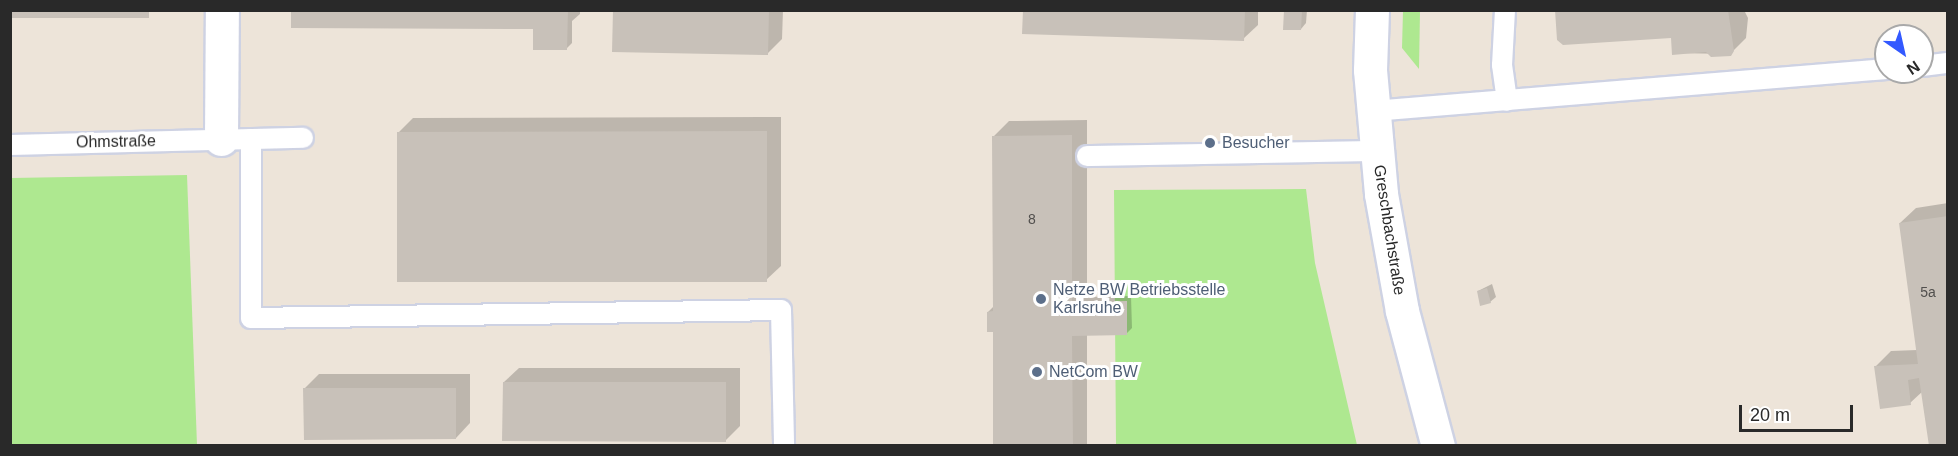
<!DOCTYPE html>
<html>
<head>
<meta charset="utf-8">
<style>
  body { margin:0 }
  #map { position:relative; width:1958px; height:456px; overflow:hidden; background:#ede4d9; font-family:Helvetica,sans-serif }
  div>[style] { position:absolute }
  .green>* { inset:0; background:#aee890 }
  .shadow>* { inset:0; background:#0003 }
  .building>* { inset:0; background:#c8c1b9 }
  .roads { filter:drop-shadow(2px 0 #ced2e3) drop-shadow(-2px 0 #ced2e3) drop-shadow(0 2px #ced2e3) drop-shadow(0 -2px #ced2e3) }
  .service>* { height:20px; margin:-10px; padding:0 10px; transform-origin:10px; border-radius:10px; background:#fff }
  .minor>* { height:33px; margin:-16.5px; padding:0 16.5px; transform-origin:16.5px; border-radius:16.5px; background:#fff }
  .dots>* { width:16px; height:16px; translate:-50% -50%; box-sizing:border-box; border:3px solid #fff; border-radius:50% }
  span { translate:-50% -50%; white-space:nowrap; text-align:center; line-height:1.15; -webkit-text-stroke:6px #fff; paint-order:stroke }
  .number-label { font-size:14px; color:#514f4d }
  .number-label span { -webkit-text-stroke-width:0 }
  .street-label { font-size:16px; color:#292929 }
  .service-label { font-size:16px; color:#4e5e75 }
  .left { translate:0 -50%; text-align:left }
  .frame { position:absolute; inset:0; border:12px solid #292929; pointer-events:none }
  .north { position:absolute; left:1874px; top:24px; width:60px; height:60px; box-sizing:border-box; background:#fff; border:2px solid #a9a9a9; border-radius:50%; rotate:146deg; font-size:16px; font-weight:700; line-height:24px; text-align:center; color:#292929 }
  .north::after { content:''; display:block; margin:auto; width:21px; height:27px; background:#3359ff; clip-path:polygon(50% 0,100% 100%,50% 72%,0 100%) }
  .scale { position:absolute; left:1739px; top:405px; width:114px; height:27px; box-sizing:border-box; border:3px solid #292929; border-top:0; padding-left:8px; font-size:18px; line-height:21px; white-space:nowrap; color:#292929; -webkit-text-stroke:4px #fff; paint-order:stroke }
</style>
</head>
<body>
<div id="map">
  <div class="green">
    <div style="clip-path:polygon(1403px 11px,1420px 11px,1419px 69px,1402px 48px)"></div>
    <div style="clip-path:polygon(187px 175px,197px 445px,11px 445px,11px 178px)"></div>
    <div style="clip-path:polygon(1306px 189px,1315px 263px,1357px 445px,1116px 445px,1114px 190px)"></div>
  </div>
  <div class="shadow">
    <div style="clip-path:polygon(293px 10px,580px 10px,580px 14px,572px 21px,572px 43px,566px 49px,537px 27px)"></div>
    <div style="clip-path:polygon(614px 10px,783px 10px,782px 39px,767px 54px)"></div>
    <div style="clip-path:polygon(1024px 10px,1258px 10px,1258px 25px,1243px 39px)"></div>
    <div style="clip-path:polygon(1285px 10px,1307px 10px,1306px 23px,1301px 29px)"></div>
    <div style="clip-path:polygon(1557px 10px,1744px 10px,1748px 18px,1746px 38px,1730px 54px,1673px 53px,1672px 36px)"></div>
    <div style="clip-path:polygon(781px 117px,781px 266px,766px 280px,399px 132px,413px 118px)"></div>
    <div style="clip-path:polygon(1087px 120px,1087px 297px,1131px 296px,1132px 328px,1126px 334px,1087px 334px,1087px 446px,994px 446px,994px 331px,988px 312px,994px 306px,994px 136px,1009px 121px)"></div>
    <div style="clip-path:polygon(1948px 203px,1948px 446px,1923px 391px,1910px 403px,1876px 366px,1891px 351px,1917px 350px,1900px 223px,1916px 208px)"></div>
    <div style="clip-path:polygon(1492px 284px,1496px 297px,1490px 302px,1478px 291px)"></div>
    <div style="clip-path:polygon(519px 368px,740px 368px,740px 426px,725px 441px,504px 382px)"></div>
    <div style="clip-path:polygon(319px 374px,470px 374px,470px 423px,456px 438px,305px 388px)"></div>
  </div>
  <div class="building">
    <div style="clip-path:polygon(10px 10px,149px 10px,149px 18px,10px 18px)"></div>
    <div style="clip-path:polygon(291px 10px,568px 10px,567px 50px,533px 50px,533px 29px,291px 28px)"></div>
    <div style="clip-path:polygon(613px 10px,769px 10px,768px 55px,612px 52px)"></div>
    <div style="clip-path:polygon(1023px 10px,1245px 10px,1244px 41px,1022px 34px)"></div>
    <div style="clip-path:polygon(1284px 10px,1302px 10px,1301px 30px,1283px 30px)"></div>
    <div style="clip-path:polygon(1555px 10px,1728px 10px,1734px 51px,1731px 56px,1711px 57px,1706px 52px,1672px 55px,1671px 38px,1563px 45px,1557px 40px)"></div>
    <div style="clip-path:polygon(767px 131px,767px 282px,397px 282px,397px 132px)"></div>
    <div style="clip-path:polygon(1072px 135px,1072px 302px,1127px 301px,1127px 335px,1072px 336px,1073px 446px,993px 446px,993px 332px,987px 332px,987px 312px,993px 311px,992px 136px)"></div>
    <div style="clip-path:polygon(1948px 216px,1948px 446px,1929px 446px,1919px 378px,1908px 380px,1911px 405px,1880px 409px,1874px 366px,1918px 364px,1899px 223px)"></div>
    <div style="clip-path:polygon(1487px 288px,1491px 303px,1480px 306px,1477px 291px)"></div>
    <div style="clip-path:polygon(503px 382px,726px 382px,726px 442px,502px 441px)"></div>
    <div style="clip-path:polygon(303px 388px,456px 388px,456px 439px,304px 440px)"></div>
  </div>
  <div class="roads">
    <div class="service">
      <div style="left:1505px;top:10px;width:55px;rotate:93.1deg"></div>
      <div style="left:1502px;top:65px;width:36px;rotate:82deg"></div>
      <div style="left:1922px;top:66px;width:26px;rotate:-7deg"></div>
      <div style="left:1373px;top:111px;width:515px;rotate:-4.68deg"></div>
      <div style="left:251px;top:139px;width:179px;rotate:90deg"></div>
      <div style="left:251px;top:318px;width:530px;rotate:-0.86deg"></div>
      <div style="left:781px;top:310px;width:136px;rotate:88.7deg"></div>
      <div style="left:10px;top:145px;width:293px;rotate:-1.4deg"></div>
      <div style="left:1087px;top:156px;width:290px;rotate:-1deg"></div>
    </div>
    <div class="minor">
      <div style="left:1372px;top:10px;width:60px;rotate:91.9deg"></div>
      <div style="left:1370px;top:70px;width:124px;rotate:84.9deg"></div>
      <div style="left:1381px;top:194px;width:119px;rotate:79.8deg"></div>
      <div style="left:1402px;top:311px;width:140px;rotate:75.1deg"></div>
      <div style="left:221px;top:139px;width:129px;rotate:-89.6deg"></div>
    </div>
  </div>
  <div class="dots">
    <div style="left:1210px;top:143px;background:#5c6f8a"></div>
    <div style="left:1041px;top:299px;background:#5c6f8a"></div>
    <div style="left:1037px;top:372px;background:#5c6f8a"></div>
  </div>
  <div class="number-label">
    <span style="left:1032px;top:219px">8</span>
    <span style="left:1928px;top:292px">5a</span>
  </div>
  <div class="street-label">
    <span style="left:116px;top:142px;rotate:-1deg">Ohmstraße</span>
    <span style="left:1389px;top:230px;rotate:81deg">Greschbachstraße</span>
  </div>
  <div class="service-label">
    <span class="left" style="left:1222px;top:143px">Besucher</span>
    <span class="left" style="left:1053px;top:299px">Netze BW Betriebsstelle<br>Karlsruhe</span>
    <span class="left" style="left:1049px;top:372px">NetCom BW</span>
  </div>
  <div class="frame"></div>
  <div class="north">N</div>
  <div class="scale">20 m</div>
</div>
</body>
</html>
